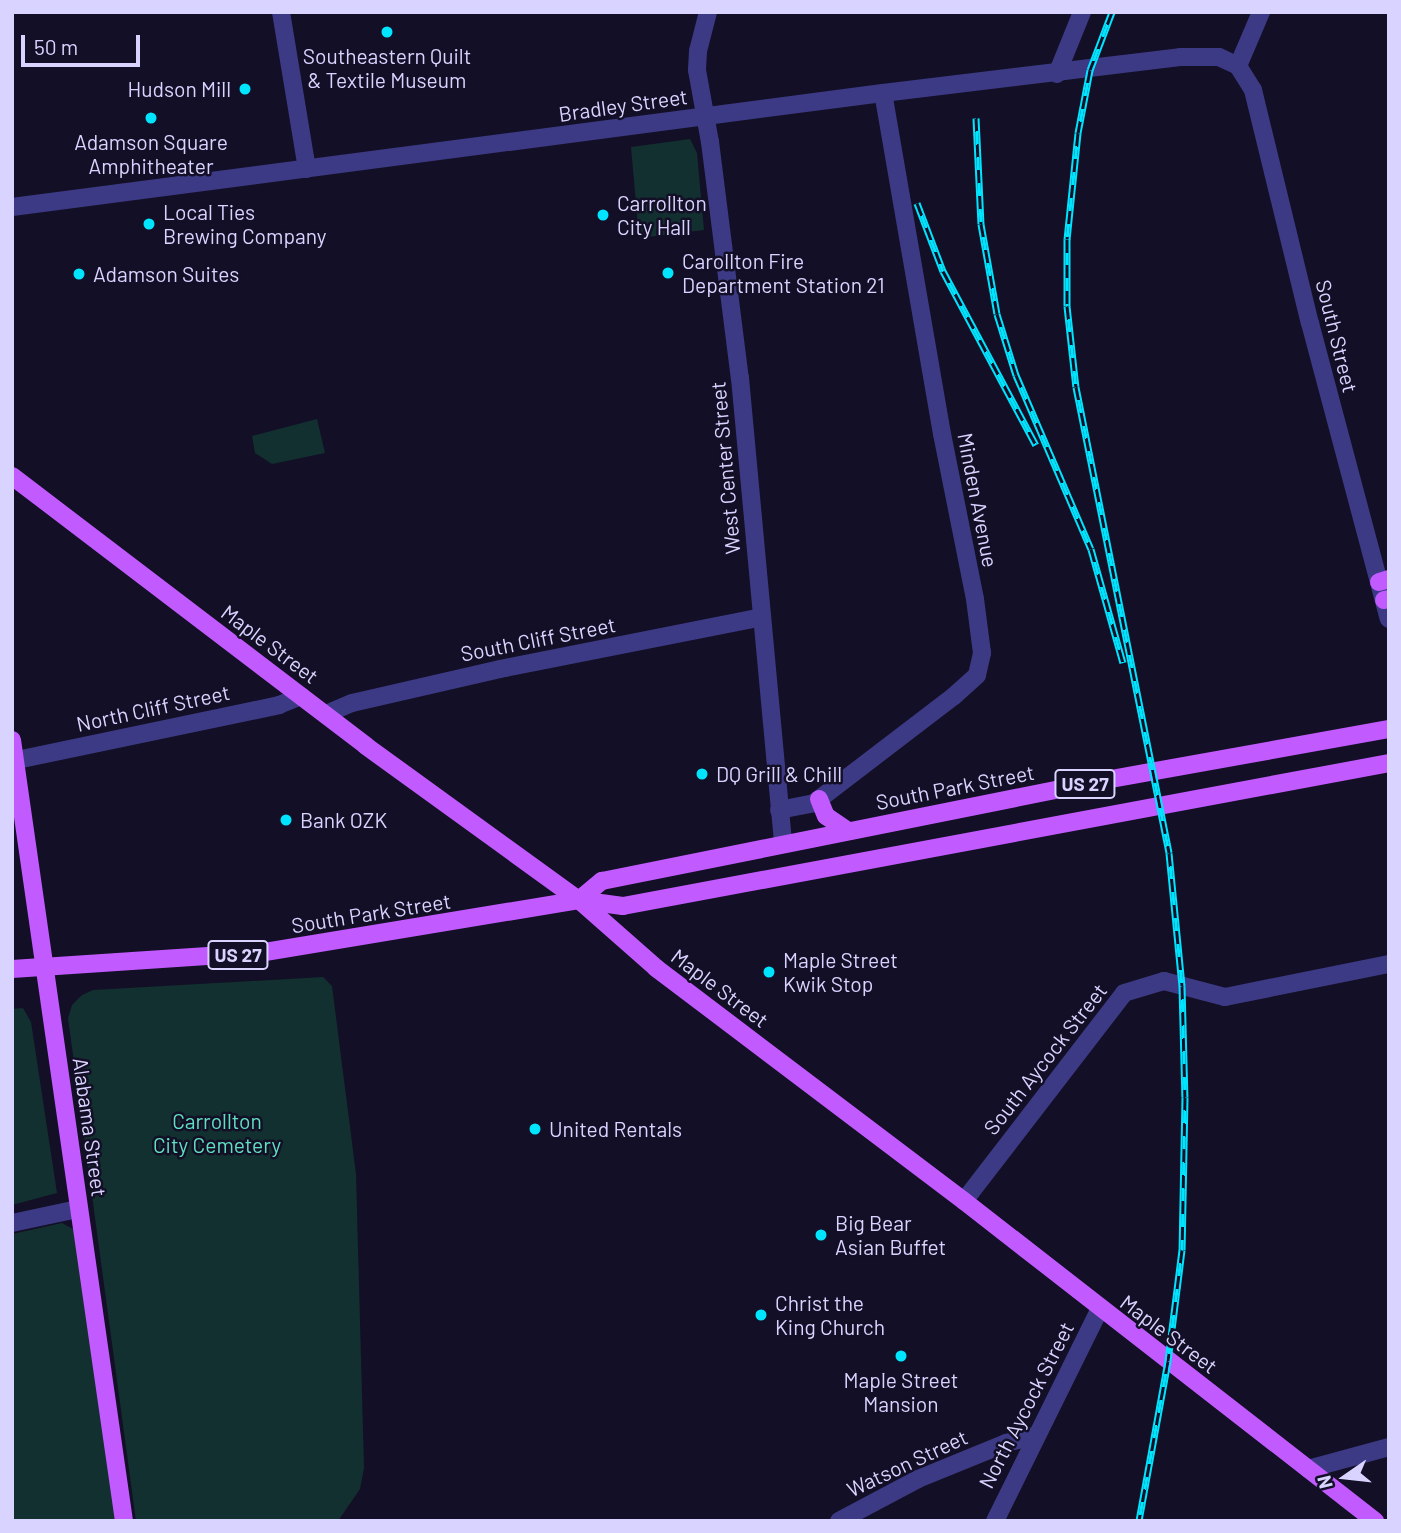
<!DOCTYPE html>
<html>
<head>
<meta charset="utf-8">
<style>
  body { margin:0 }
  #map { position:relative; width:1401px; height:1533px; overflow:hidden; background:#130f26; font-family:Barlow,sans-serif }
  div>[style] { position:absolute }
  .green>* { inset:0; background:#12302f }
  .minor>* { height:18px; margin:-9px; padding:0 9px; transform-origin:9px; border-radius:9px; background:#3d3a85 }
  .major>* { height:18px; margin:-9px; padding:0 9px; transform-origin:9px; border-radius:9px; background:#c25bff }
  .rail>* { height:7px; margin-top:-3.5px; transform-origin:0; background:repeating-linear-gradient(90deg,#130f26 0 13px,#00e5ff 0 26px); box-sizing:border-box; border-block:2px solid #00e5ff }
  .dots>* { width:19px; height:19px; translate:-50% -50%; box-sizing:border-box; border:4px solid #130f26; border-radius:50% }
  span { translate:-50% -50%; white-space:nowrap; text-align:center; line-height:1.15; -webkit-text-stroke:5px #130f26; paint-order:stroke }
  .shield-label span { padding:2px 5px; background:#130f26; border:2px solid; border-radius:5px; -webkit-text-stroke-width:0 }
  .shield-label { font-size:19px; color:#d9d4ff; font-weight:700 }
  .poi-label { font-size:21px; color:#d9d4ff }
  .right { translate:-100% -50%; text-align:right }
  .left { translate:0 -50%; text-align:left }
  .street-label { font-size:21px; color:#d9d4ff }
  .park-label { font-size:21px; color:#5fe0c0 }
  .frame { position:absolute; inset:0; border:14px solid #d9d4ff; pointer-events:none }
  .north { position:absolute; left:1310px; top:1442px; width:70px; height:70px; -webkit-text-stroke:5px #130f26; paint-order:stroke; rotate:256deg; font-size:19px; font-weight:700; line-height:28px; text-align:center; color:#d9d4ff }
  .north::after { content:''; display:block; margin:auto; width:24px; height:32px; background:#d9d4ff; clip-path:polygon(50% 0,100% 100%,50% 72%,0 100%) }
  .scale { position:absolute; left:21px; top:35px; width:119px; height:32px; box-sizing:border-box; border:4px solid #d9d4ff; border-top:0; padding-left:9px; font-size:21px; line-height:24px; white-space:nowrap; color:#d9d4ff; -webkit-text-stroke:5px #130f26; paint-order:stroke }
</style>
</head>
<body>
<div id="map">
  <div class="green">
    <div style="clip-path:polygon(690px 139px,697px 153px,704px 230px,639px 238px,631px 147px)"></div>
    <div style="clip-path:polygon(317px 419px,325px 453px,272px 464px,255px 453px,252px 436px)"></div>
    <div style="clip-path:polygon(323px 977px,332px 986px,356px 1174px,364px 1468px,360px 1489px,338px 1521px,136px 1521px,68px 1018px,72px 1005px,82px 995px,93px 990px)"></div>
    <div style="clip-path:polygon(23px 1008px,31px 1022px,57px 1193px,12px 1205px,12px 1009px)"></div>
    <div style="clip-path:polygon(62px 1223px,75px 1230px,124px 1521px,12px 1521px,12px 1234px)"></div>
  </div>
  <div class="minor">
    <div style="left:281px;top:12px;width:159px;rotate:80.6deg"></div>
    <div style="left:708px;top:12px;width:40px;rotate:104.4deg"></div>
    <div style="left:698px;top:51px;width:19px;rotate:93deg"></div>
    <div style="left:697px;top:70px;width:73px;rotate:79.8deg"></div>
    <div style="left:710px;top:142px;width:238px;rotate:82.8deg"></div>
    <div style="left:740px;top:378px;width:468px;rotate:84.7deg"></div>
    <div style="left:1238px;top:66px;width:59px;rotate:-66.9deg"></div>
    <div style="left:1057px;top:74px;width:67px;rotate:-68deg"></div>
    <div style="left:12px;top:207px;width:878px;rotate:-7.46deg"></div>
    <div style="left:883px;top:93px;width:299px;rotate:-6.9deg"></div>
    <div style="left:1180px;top:57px;width:39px"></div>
    <div style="left:1219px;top:57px;width:21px;rotate:25deg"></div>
    <div style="left:1238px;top:66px;width:28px;rotate:58deg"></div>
    <div style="left:1253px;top:90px;width:240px;rotate:76.3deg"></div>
    <div style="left:1310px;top:323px;width:306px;rotate:75.1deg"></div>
    <div style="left:326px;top:714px;width:28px;rotate:-23deg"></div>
    <div style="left:352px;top:703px;width:152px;rotate:-12.9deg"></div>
    <div style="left:500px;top:669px;width:267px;rotate:-11.2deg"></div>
    <div style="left:12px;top:761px;width:273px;rotate:-11.8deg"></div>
    <div style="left:279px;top:705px;width:24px;rotate:-22deg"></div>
    <div style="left:779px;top:810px;width:36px;rotate:-11deg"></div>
    <div style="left:814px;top:803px;width:176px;rotate:-37.4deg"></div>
    <div style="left:954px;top:696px;width:31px;rotate:-42deg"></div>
    <div style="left:977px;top:675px;width:23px;rotate:-77deg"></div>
    <div style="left:982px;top:653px;width:54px;rotate:-97.4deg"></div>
    <div style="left:975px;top:599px;width:168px;rotate:-101.3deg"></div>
    <div style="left:942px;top:434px;width:346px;rotate:-99.8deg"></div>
    <div style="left:964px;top:1201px;width:262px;rotate:-52.4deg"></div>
    <div style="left:1124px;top:993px;width:42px;rotate:-16.7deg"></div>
    <div style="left:1164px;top:981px;width:63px;rotate:14.7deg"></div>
    <div style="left:1225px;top:997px;width:167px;rotate:-11.4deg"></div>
    <div style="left:12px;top:1223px;width:67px;rotate:-12deg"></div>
    <div style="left:1308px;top:1469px;width:84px;rotate:-15.2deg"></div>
    <div style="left:839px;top:1521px;width:89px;rotate:-28deg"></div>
    <div style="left:918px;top:1479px;width:95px;rotate:-22.2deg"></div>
    <div style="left:1006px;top:1443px;width:30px;rotate:-14deg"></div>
    <div style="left:995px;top:1521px;width:237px;rotate:-63.7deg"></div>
  </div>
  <div class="major">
    <div style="left:12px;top:476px;width:445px;rotate:37.3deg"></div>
    <div style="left:366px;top:746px;width:263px;rotate:35.9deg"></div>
    <div style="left:579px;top:900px;width:103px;rotate:41.4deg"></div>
    <div style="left:656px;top:968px;width:386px;rotate:37.1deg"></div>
    <div style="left:964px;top:1201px;width:521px;rotate:37.9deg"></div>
    <div style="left:1379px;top:582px;width:10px;rotate:-17deg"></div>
    <div style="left:1384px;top:600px;width:5px;rotate:-11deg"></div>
    <div style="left:12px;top:740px;width:789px;rotate:81.84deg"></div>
    <div style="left:819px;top:799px;width:18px;rotate:68deg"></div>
    <div style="left:826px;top:816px;width:27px;rotate:34deg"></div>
    <div style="left:579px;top:900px;width:30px;rotate:-40deg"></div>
    <div style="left:602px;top:881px;width:508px;rotate:-11.35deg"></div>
    <div style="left:1100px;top:781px;width:294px;rotate:-10.2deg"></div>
    <div style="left:12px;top:969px;width:254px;rotate:-3.8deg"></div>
    <div style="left:265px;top:952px;width:318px;rotate:-9.4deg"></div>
    <div style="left:579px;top:900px;width:44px;rotate:7.8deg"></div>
    <div style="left:623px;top:906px;width:779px;rotate:-10.57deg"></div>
  </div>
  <div class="rail">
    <div style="left:1112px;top:12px;width:62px;rotate:110.8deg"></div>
    <div style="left:1090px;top:70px;width:64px;rotate:100.8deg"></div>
    <div style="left:1078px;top:133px;width:107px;rotate:95.9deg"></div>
    <div style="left:1067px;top:239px;width:67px;rotate:90deg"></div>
    <div style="left:1067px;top:306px;width:81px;rotate:83.7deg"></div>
    <div style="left:1076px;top:387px;width:475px;rotate:78.7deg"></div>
    <div style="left:1169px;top:853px;width:134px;rotate:84.4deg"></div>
    <div style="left:1182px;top:986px;width:111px;rotate:88.5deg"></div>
    <div style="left:1185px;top:1097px;width:153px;rotate:91.1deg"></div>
    <div style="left:1182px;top:1250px;width:112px;rotate:97.2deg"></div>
    <div style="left:1168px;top:1361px;width:163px;rotate:100.3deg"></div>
    <div style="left:976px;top:118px;width:106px;rotate:87.3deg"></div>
    <div style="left:981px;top:224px;width:91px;rotate:79.9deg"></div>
    <div style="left:997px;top:314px;width:64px;rotate:72.7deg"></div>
    <div style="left:1016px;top:375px;width:189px;rotate:66.7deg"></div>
    <div style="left:1091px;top:549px;width:118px;rotate:74.3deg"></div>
    <div style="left:917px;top:203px;width:73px;rotate:69.1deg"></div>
    <div style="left:943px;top:271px;width:197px;rotate:61.9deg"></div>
  </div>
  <div class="dots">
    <div style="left:387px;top:32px;background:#00e5ff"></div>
    <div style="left:245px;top:89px;background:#00e5ff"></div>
    <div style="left:151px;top:118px;background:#00e5ff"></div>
    <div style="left:603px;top:215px;background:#00e5ff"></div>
    <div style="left:149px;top:224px;background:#00e5ff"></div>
    <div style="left:668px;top:273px;background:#00e5ff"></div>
    <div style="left:79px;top:274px;background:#00e5ff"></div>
    <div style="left:702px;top:774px;background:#00e5ff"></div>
    <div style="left:286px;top:820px;background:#00e5ff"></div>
    <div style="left:769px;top:972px;background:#00e5ff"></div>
    <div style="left:535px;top:1129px;background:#00e5ff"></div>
    <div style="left:821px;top:1235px;background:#00e5ff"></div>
    <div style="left:761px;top:1315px;background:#00e5ff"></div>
    <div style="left:901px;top:1356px;background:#00e5ff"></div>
  </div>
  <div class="shield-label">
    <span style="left:1085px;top:784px">US 27</span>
    <span style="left:238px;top:955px">US 27</span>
  </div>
  <div class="poi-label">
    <span style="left:387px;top:68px">Southeastern Quilt<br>&amp; Textile Museum</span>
    <span class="right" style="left:231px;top:89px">Hudson Mill</span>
    <span style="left:151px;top:154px">Adamson Square<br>Amphitheater</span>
    <span class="left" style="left:617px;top:215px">Carrollton<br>City Hall</span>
    <span class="left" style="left:163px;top:224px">Local Ties<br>Brewing Company</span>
    <span class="left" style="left:682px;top:273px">Carollton Fire<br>Department Station 21</span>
    <span class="left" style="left:93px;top:274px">Adamson Suites</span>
    <span class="left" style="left:716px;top:774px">DQ Grill &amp; Chill</span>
    <span class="left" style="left:300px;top:820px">Bank OZK</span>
    <span class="left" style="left:783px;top:972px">Maple Street<br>Kwik Stop</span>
    <span class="left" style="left:549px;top:1129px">United Rentals</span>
    <span class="left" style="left:835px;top:1235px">Big Bear<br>Asian Buffet</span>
    <span class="left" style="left:775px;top:1315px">Christ the<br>King Church</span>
    <span style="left:901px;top:1392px">Maple Street<br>Mansion</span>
  </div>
  <div class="street-label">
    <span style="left:623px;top:105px;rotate:-8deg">Bradley Street</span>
    <span style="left:1337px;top:336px;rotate:76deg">South Street</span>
    <span style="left:725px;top:468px;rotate:-95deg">West Center Street</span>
    <span style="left:978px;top:500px;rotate:79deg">Minden Avenue</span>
    <span style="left:538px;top:639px;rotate:-11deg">South Cliff Street</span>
    <span style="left:270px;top:644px;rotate:37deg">Maple Street</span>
    <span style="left:153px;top:708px;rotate:-12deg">North Cliff Street</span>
    <span style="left:955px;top:787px;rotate:-11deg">South Park Street</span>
    <span style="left:371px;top:913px;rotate:-9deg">South Park Street</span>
    <span style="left:720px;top:988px;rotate:37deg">Maple Street</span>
    <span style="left:1045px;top:1059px;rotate:-52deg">South Aycock Street</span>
    <span style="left:90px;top:1127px;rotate:82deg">Alabama Street</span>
    <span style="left:1169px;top:1334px;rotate:37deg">Maple Street</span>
    <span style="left:1026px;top:1405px;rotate:-63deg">North Aycock Street</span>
    <span style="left:907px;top:1463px;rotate:-25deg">Watson Street</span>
  </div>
  <div class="park-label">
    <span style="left:217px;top:1133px">Carrollton<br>City Cemetery</span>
  </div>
  <div class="frame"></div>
  <div class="north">N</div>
  <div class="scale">50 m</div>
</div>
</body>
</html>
